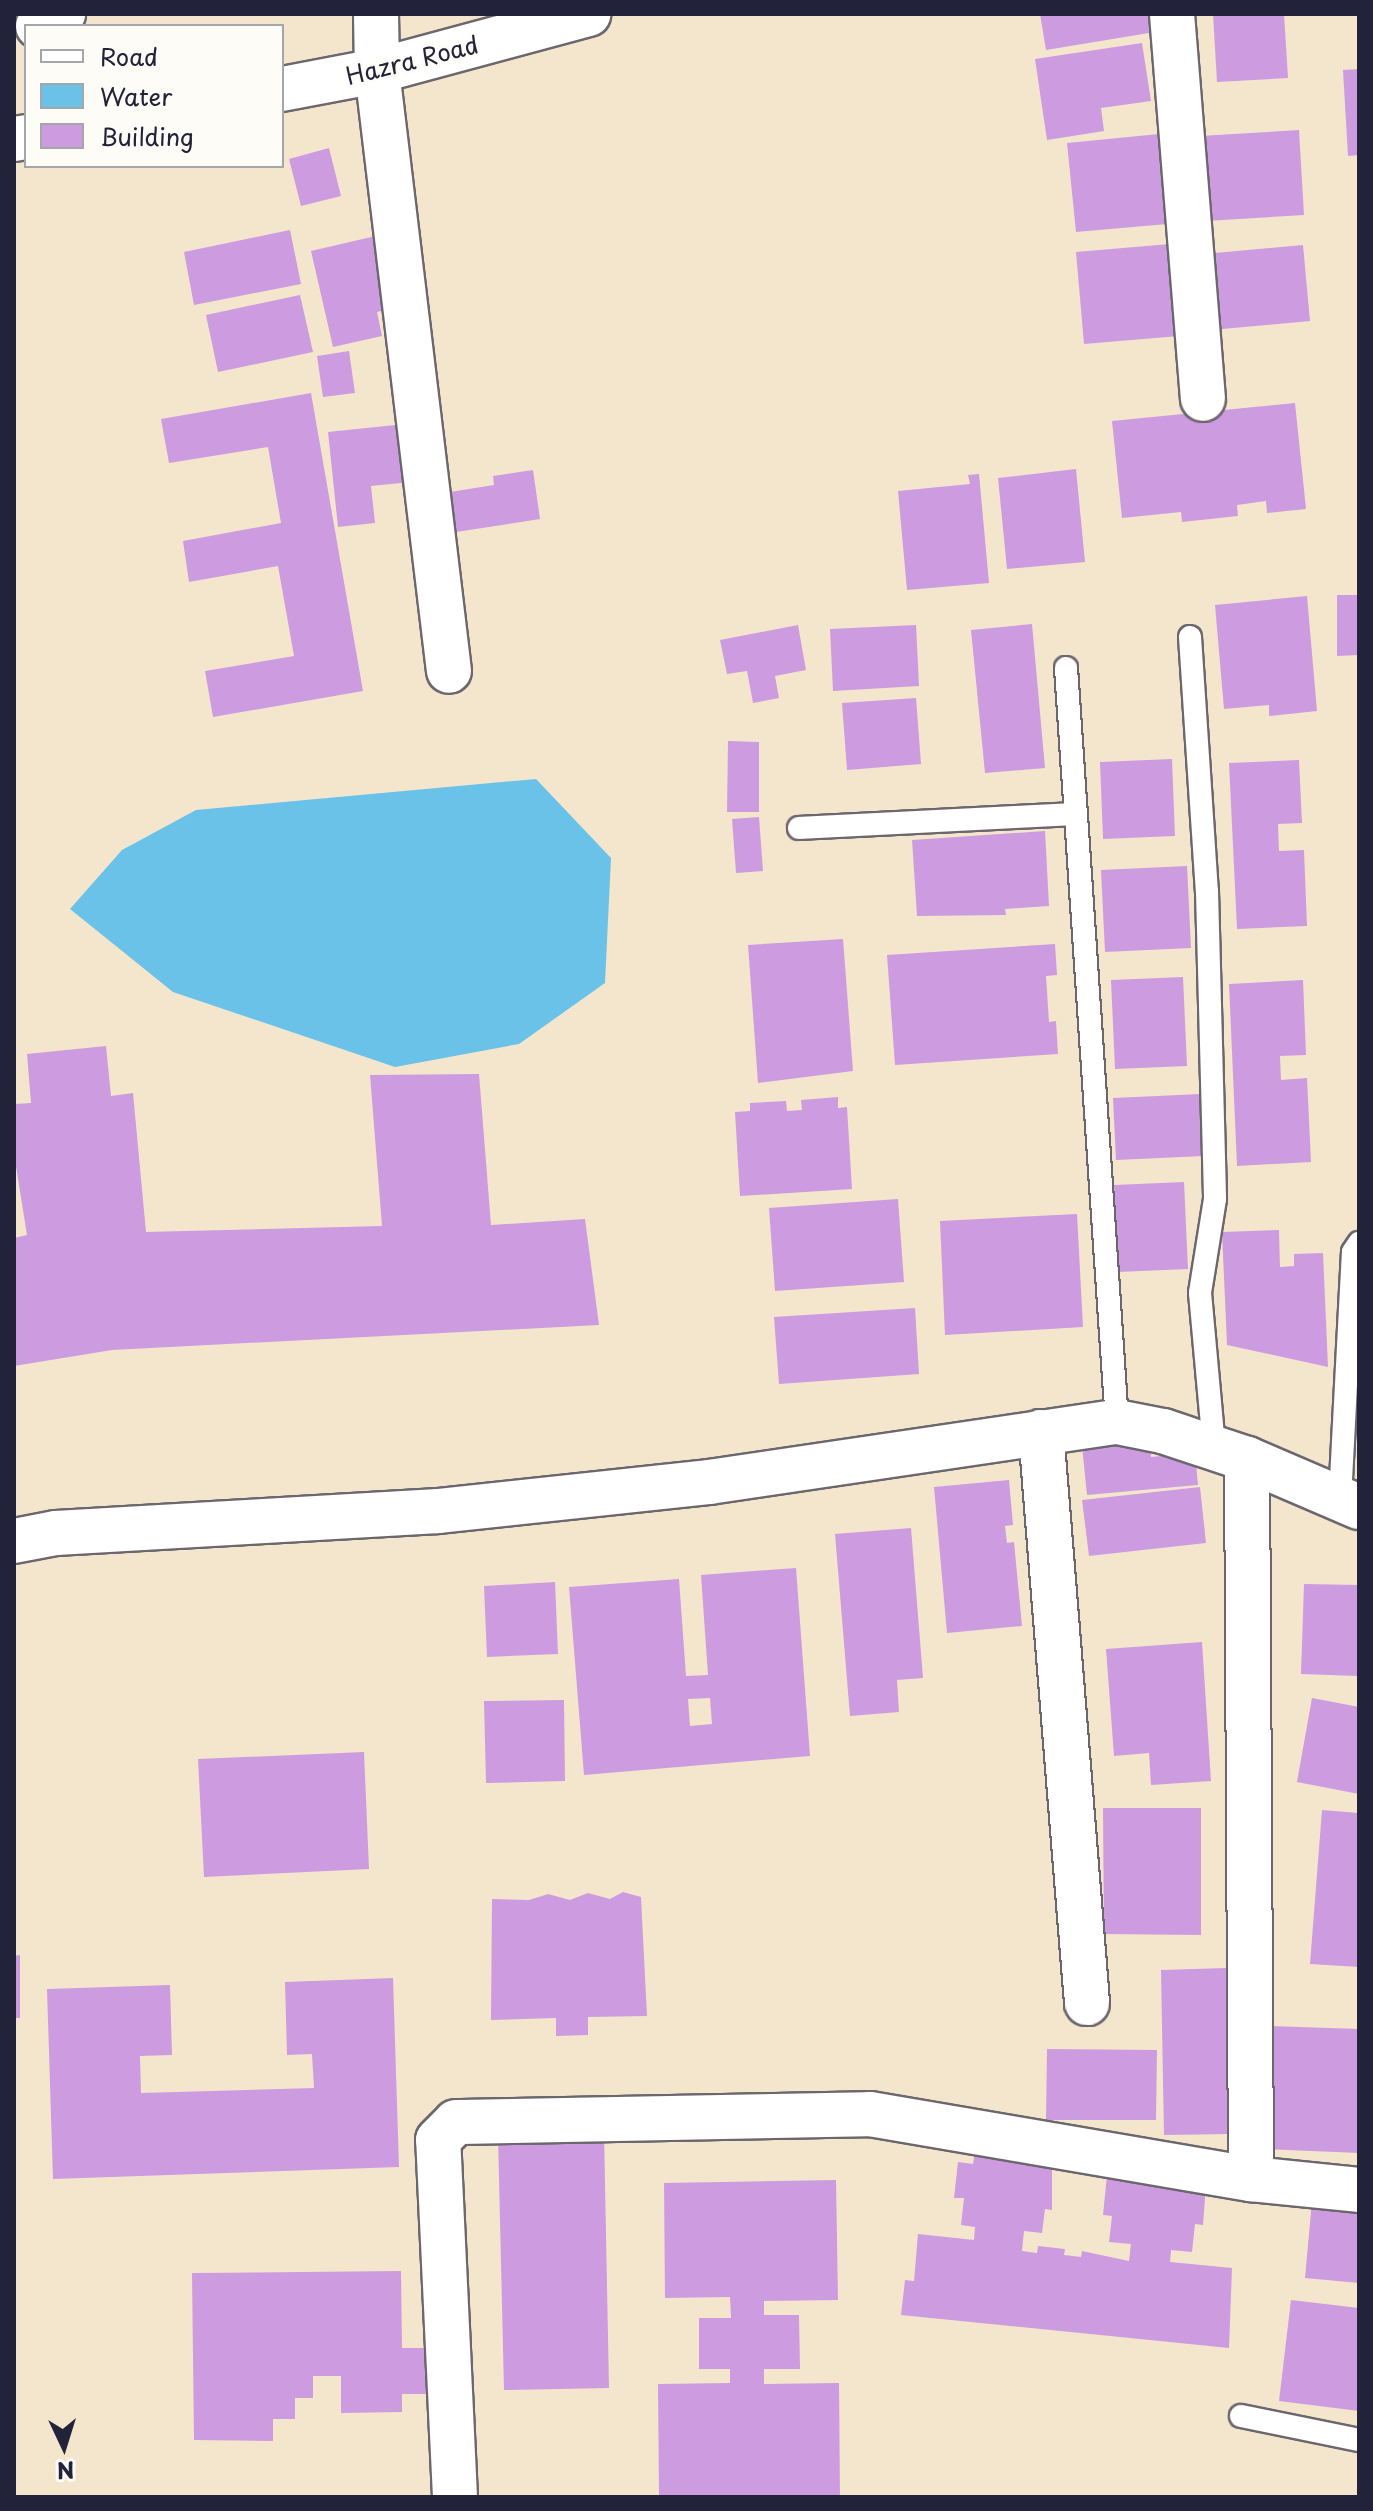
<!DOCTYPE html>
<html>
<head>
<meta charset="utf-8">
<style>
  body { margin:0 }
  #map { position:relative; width:1373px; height:2511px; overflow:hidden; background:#f4e6cd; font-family:"Playpen Sans",sans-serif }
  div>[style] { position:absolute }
  .water>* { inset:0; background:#6bc2e8 }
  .building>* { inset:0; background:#cd9be0 }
  .roads { filter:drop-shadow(2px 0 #6c676e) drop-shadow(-2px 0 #6c676e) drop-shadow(0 2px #6c676e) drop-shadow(0 -2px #6c676e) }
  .service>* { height:22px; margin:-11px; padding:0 11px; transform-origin:11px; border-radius:11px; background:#fff }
  .minor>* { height:44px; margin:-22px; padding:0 22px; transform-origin:22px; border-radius:22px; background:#fff }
  .tertiary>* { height:44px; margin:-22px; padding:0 22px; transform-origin:22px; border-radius:22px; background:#fff }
  .secondary>* { height:44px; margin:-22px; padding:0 22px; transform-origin:22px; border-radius:22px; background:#fff }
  span { translate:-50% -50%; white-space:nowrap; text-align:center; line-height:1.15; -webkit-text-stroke:6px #fdfcf7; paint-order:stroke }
  .street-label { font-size:24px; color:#22223b }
  .frame { position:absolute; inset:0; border:16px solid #22223b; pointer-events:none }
  .legend { position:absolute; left:24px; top:24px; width:260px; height:144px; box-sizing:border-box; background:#fdfcf7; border:2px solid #a5a5ac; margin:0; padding:10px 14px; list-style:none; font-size:24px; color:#22223b }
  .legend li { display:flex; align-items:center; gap:16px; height:40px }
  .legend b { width:40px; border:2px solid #a5a5ac }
  .north { position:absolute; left:24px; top:2407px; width:80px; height:80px; -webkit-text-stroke:6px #fdfcf7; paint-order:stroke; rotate:176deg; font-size:22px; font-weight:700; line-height:32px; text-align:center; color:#22223b }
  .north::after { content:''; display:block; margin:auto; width:28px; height:36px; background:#22223b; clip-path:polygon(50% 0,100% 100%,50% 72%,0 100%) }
</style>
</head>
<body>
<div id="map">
  <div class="water">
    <div style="clip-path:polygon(536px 779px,611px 858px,605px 983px,519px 1044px,395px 1067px,173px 992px,70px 909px,122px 850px,196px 810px)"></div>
  </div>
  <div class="building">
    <div style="clip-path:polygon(1040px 14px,1158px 14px,1161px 31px,1046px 50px)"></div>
    <div style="clip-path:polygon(1213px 14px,1284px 14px,1288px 78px,1217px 82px)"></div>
    <div style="clip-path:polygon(1142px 43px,1151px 101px,1101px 108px,1104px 131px,1047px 140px,1035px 59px)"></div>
    <div style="clip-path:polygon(1359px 69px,1359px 155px,1348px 156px,1343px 70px)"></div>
    <div style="clip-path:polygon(1299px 130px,1304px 215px,1206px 221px,1200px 136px)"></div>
    <div style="clip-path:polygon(1159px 134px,1167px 224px,1076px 232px,1067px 143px)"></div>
    <div style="clip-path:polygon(329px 148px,341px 196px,301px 206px,289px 159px)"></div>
    <div style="clip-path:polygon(290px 230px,301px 284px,194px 305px,184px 252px)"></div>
    <div style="clip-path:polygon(380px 235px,397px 307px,377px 312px,382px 336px,333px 347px,311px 251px)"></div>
    <div style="clip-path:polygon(1170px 244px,1179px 336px,1084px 344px,1076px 252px)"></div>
    <div style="clip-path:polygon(1303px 245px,1310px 321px,1211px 330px,1204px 254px)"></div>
    <div style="clip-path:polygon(300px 295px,313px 352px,218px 372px,206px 315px)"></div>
    <div style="clip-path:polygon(349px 351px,355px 393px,323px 397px,317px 356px)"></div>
    <div style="clip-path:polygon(311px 393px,363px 691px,213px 717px,205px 671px,294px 656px,278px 566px,189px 582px,183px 541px,281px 523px,268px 447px,169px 463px,161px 419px)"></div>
    <div style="clip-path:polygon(1295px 403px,1306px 509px,1267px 513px,1266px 501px,1237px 505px,1238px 516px,1182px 522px,1181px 512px,1122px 518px,1112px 421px)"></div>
    <div style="clip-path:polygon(405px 424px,411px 482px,371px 486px,375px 523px,338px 527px,328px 432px)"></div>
    <div style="clip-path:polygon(1076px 469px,1085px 562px,1007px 569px,998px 478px)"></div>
    <div style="clip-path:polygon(533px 470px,540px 519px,456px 532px,450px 492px,494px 485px,493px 476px)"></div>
    <div style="clip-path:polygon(979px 474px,989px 583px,907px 590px,898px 491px,970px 484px,968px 475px)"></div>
    <div style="clip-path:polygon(1337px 595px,1359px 595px,1359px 655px,1337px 656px)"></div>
    <div style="clip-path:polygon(1307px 596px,1317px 711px,1269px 716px,1269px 705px,1224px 709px,1215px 605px)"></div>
    <div style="clip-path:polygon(1032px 624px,1045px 768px,985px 773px,971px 630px)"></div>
    <div style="clip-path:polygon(798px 625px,806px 670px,775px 676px,779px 698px,753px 703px,747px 671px,727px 674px,720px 640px)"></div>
    <div style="clip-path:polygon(916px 625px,919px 686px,833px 691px,830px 629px)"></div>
    <div style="clip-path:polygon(916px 698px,921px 764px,847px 770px,842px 703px)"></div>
    <div style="clip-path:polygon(728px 741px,759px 742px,759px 812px,727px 812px)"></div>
    <div style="clip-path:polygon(1172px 759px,1175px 836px,1103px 839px,1100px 762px)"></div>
    <div style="clip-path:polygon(1299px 760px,1302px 823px,1278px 824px,1279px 851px,1304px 850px,1307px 926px,1237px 929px,1229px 763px)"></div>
    <div style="clip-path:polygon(759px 817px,763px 871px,736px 873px,732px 819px)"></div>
    <div style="clip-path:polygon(1045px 831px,1049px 906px,1005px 909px,1006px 915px,917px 916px,912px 840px)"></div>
    <div style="clip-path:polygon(1187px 866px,1191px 948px,1105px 952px,1101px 870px)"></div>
    <div style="clip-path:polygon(843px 939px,853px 1071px,758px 1083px,748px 945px)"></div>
    <div style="clip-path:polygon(1055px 944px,1057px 975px,1046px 976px,1049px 1022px,1056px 1021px,1058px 1054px,895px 1065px,887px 955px)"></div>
    <div style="clip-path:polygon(1183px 977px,1187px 1066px,1115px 1069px,1111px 980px)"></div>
    <div style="clip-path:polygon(1303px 980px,1306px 1055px,1280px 1056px,1281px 1080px,1307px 1078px,1311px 1162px,1237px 1166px,1229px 984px)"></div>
    <div style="clip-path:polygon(106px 1046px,111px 1096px,133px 1093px,146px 1232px,382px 1226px,370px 1075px,479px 1074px,491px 1225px,585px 1219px,599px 1325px,112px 1350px,14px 1366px,14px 1238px,27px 1235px,14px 1154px,14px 1104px,31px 1103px,27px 1054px)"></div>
    <div style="clip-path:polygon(1201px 1094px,1204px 1156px,1116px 1160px,1113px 1098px)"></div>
    <div style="clip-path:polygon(838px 1097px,838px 1108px,847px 1107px,852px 1189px,740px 1196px,735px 1112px,750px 1111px,750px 1103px,786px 1101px,787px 1111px,802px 1110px,801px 1100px)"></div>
    <div style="clip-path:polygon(1184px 1182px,1188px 1269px,1118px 1272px,1114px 1185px)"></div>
    <div style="clip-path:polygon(898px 1199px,904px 1282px,775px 1291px,769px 1208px)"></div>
    <div style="clip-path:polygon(1077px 1214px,1083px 1327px,945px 1335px,940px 1221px)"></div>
    <div style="clip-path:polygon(1279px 1230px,1280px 1267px,1294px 1266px,1294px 1254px,1323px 1253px,1328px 1367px,1227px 1345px,1222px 1232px)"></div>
    <div style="clip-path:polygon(915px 1308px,919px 1374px,779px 1384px,774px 1317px)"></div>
    <div style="clip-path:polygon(1148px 1430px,1151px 1457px,1195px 1453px,1198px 1485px,1087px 1495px,1081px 1436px)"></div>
    <div style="clip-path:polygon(1009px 1480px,1013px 1525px,1005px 1526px,1007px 1543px,1014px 1542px,1022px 1626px,947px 1633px,934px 1487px)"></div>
    <div style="clip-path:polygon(1200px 1487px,1206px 1543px,1089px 1556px,1082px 1500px)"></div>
    <div style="clip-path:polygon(911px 1528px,923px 1678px,897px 1680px,899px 1712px,850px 1716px,835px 1534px)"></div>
    <div style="clip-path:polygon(evenodd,796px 1568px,810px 1756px,584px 1775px,569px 1587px,679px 1579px,686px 1676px,708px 1675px,701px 1575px,796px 1568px,710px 1698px,712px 1724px,690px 1726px,688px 1699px,710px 1698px)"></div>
    <div style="clip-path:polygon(555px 1582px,558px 1654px,487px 1657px,484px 1586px)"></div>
    <div style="clip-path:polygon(1304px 1584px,1359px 1585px,1358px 1676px,1301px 1674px)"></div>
    <div style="clip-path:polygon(1202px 1642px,1211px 1781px,1151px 1785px,1149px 1753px,1114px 1756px,1106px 1649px)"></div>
    <div style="clip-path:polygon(1312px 1698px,1359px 1707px,1359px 1794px,1297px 1782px)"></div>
    <div style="clip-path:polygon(564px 1700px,565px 1781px,486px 1783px,484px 1701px)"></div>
    <div style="clip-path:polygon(364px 1752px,369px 1869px,204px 1877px,198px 1759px)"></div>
    <div style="clip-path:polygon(1103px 1808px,1201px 1808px,1201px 1935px,1104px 1934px)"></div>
    <div style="clip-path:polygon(1322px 1810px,1359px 1813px,1359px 1967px,1310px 1964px)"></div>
    <div style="clip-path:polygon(623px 1892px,641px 1897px,647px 2016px,588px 2017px,588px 2035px,556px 2036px,556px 2018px,491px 2020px,492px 1899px,529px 1900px,548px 1894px,570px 1900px,588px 1893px,610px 1899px)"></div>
    <div style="clip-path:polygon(20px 1955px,20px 2018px,14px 2018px,14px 1956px)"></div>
    <div style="clip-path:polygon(1226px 1968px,1229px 2134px,1164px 2135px,1161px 1970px)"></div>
    <div style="clip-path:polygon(393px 1978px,399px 2167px,53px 2179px,47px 1989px,170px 1985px,172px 2055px,140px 2056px,141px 2093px,314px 2088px,312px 2054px,287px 2055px,285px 1982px)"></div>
    <div style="clip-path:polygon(1267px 2026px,1359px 2029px,1359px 2153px,1262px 2149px)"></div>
    <div style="clip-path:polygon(1047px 2049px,1157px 2050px,1156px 2120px,1046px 2120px)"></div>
    <div style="clip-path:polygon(604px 2132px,609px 2388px,504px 2390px,498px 2135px)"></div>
    <div style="clip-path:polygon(977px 2138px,1052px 2150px,1052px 2210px,1045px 2209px,1042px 2233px,1024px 2231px,1022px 2251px,1037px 2253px,1038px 2246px,1065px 2249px,1064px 2255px,1081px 2257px,1082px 2251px,1129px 2261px,1131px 2244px,1109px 2242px,1112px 2216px,1103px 2215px,1107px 2175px,1206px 2185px,1203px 2225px,1195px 2224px,1192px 2252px,1171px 2250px,1170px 2262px,1232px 2268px,1229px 2348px,901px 2315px,905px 2280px,914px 2281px,918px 2234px,974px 2240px,975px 2227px,961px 2225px,964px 2198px,954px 2198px,958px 2162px,973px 2164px)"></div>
    <div style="clip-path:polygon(836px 2180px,838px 2300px,764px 2301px,764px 2315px,799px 2315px,800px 2369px,764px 2369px,764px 2384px,839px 2383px,840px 2497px,659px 2497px,658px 2384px,730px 2383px,730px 2369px,699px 2369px,699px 2318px,731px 2318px,730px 2297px,665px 2298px,664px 2183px)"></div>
    <div style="clip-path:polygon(1312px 2201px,1359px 2205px,1359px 2283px,1305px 2278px)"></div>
    <div style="clip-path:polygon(401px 2271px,402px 2348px,431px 2348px,431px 2394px,402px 2394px,402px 2412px,341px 2413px,341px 2376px,313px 2376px,313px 2398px,295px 2398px,295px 2419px,273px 2419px,273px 2441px,194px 2440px,192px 2273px)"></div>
    <div style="clip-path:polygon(1291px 2300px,1359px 2308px,1359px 2411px,1279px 2401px)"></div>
  </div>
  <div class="roads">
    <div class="service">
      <div style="left:1190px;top:637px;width:255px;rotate:86.2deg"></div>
      <div style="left:1207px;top:891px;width:308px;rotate:88.5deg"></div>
      <div style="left:1215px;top:1199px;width:95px;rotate:99.1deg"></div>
      <div style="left:1200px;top:1293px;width:155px;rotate:84.8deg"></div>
      <div style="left:1066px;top:668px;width:756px;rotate:86.13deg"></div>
      <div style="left:799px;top:828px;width:275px;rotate:-2.9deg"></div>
      <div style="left:1340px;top:1499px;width:247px;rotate:-87deg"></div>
      <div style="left:1353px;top:1252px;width:11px;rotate:-56deg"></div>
      <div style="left:1241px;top:2416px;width:120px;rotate:11.5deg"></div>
    </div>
    <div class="minor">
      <div style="left:376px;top:14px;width:57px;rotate:89deg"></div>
      <div style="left:377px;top:71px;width:604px;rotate:83.16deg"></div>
      <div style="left:1172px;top:14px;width:386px;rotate:85.4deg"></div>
      <div style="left:38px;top:26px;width:28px;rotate:-26deg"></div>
      <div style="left:1041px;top:1432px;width:573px;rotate:85.39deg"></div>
      <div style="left:1247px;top:1459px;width:720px;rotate:89.68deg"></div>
      <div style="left:455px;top:2497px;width:357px;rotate:-92.7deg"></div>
      <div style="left:438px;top:2140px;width:25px;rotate:-45deg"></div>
      <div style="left:456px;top:2122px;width:414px;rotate:-1.1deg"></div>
      <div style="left:870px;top:2114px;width:387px;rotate:9.7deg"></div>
      <div style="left:1251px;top:2179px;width:109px;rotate:5.8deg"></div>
    </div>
    <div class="tertiary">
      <div style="left:14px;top:1541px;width:43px;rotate:-10.8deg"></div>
      <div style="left:56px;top:1533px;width:383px;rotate:-3.3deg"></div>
      <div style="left:438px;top:1511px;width:273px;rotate:-6.1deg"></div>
      <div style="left:709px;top:1482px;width:412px;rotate:-8.4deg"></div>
      <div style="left:1117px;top:1422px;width:47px;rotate:11.1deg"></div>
      <div style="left:1163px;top:1431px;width:89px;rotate:18.4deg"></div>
      <div style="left:1247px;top:1459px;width:122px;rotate:23.2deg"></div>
    </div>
    <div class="secondary">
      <div style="left:282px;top:89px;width:97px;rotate:-10.7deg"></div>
      <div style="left:377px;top:71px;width:219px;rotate:-15.1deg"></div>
      <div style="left:14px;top:139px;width:12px;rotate:-9deg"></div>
    </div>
  </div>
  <div class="street-label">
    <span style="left:412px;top:60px;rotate:-14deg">Hazra Road</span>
  </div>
  <div class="frame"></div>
  <ul class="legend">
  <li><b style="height:10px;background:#fff"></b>Road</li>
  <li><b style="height:22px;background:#6bc2e8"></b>Water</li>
  <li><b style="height:22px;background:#cd9be0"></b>Building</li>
  </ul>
  <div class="north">N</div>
</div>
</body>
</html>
